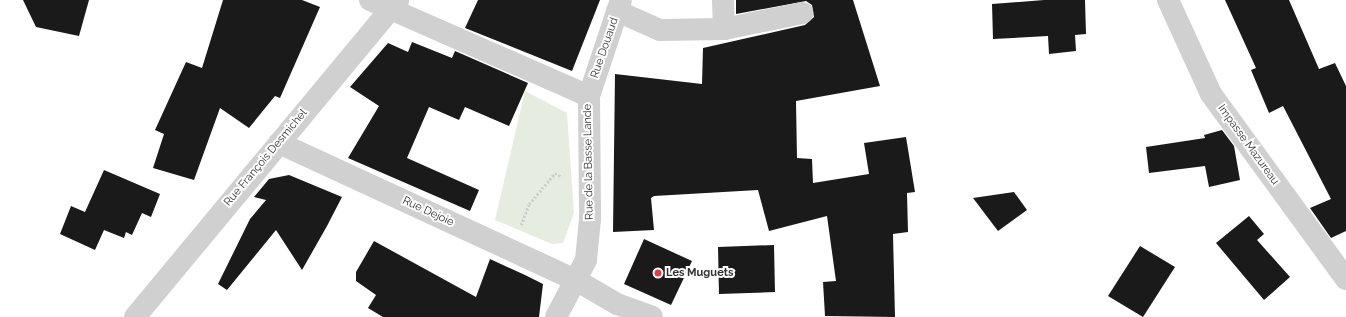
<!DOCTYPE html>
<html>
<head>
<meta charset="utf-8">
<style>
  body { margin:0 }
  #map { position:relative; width:1346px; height:317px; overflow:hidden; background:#fff; font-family:Raleway,sans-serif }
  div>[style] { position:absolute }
  .green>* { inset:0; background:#e6ecdf }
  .building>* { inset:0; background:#1a1a1a }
  .path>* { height:2.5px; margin-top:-1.25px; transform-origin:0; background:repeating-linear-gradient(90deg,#cdcdcd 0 2px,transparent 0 4px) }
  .minor>* { height:22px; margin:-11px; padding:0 11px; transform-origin:11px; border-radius:11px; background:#d0d0d0 }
  .dots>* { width:11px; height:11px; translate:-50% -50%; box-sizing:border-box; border:2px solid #fff; border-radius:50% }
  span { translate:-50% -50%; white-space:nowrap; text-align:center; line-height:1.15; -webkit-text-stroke:4px #fff; paint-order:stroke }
  .street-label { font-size:11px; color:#333 }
  .poi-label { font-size:11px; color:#333; font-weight:700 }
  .left { translate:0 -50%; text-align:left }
</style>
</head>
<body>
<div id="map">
  <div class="green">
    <div style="clip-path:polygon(525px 91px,567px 113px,574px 213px,563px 243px,552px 244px,495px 220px)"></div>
  </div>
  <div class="building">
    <div style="clip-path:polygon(23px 0,89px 0,79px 36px,36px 27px)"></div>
    <div style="clip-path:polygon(223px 0,302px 0,320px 7px,280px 98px,275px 96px,249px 128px,220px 108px,194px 180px,153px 168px,164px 134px,155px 130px,186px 62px,202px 68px)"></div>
    <div style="clip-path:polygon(478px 0,600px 0,572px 71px,465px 28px)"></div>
    <div style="clip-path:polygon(736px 0,853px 0,880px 86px,796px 101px,797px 158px,812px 159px,813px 183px,869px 174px,864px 143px,906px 137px,915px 192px,907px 193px,908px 232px,893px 234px,895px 317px,825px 316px,823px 282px,836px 281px,827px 216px,769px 231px,758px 190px,654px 196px,651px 198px,654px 230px,613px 232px,615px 74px,702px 84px,703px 48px,805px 25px,814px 17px,812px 5px,806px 1px,736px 14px)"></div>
    <div style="clip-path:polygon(1044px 0,1085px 0,1086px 34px,1075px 35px,1076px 51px,1049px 54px,1048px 36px,993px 39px,992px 4px)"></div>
    <div style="clip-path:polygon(1225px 0,1289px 0,1319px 69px,1335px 63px,1346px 86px,1346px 231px,1331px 238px,1310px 208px,1331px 199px,1283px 106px,1269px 113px,1251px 70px,1256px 68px)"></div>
    <div style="clip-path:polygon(412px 42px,452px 58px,455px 51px,528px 83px,509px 126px,465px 107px,459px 120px,429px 107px,407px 158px,479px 190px,470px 211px,348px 158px,379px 106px,350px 87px,388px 43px,408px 52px)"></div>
    <div style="clip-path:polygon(1222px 130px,1234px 146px,1240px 180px,1209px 187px,1205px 166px,1149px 173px,1146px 147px,1205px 138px,1204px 135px)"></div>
    <div style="clip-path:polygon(104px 170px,160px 194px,151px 217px,142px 213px,132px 235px,126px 232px,124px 238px,104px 230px,95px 250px,60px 234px,71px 206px,85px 212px)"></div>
    <div style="clip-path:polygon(289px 175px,342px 197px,327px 226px,302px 270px,276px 230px,227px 290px,218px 284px,250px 219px,266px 200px,254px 197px,269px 179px)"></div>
    <div style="clip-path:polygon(1014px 192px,1027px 210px,998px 231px,973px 198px)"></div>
    <div style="clip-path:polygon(1249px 216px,1264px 234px,1257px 240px,1290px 277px,1264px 300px,1216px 243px)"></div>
    <div style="clip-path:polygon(644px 239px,692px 261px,671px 305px,624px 284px)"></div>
    <div style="clip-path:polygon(374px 241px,476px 297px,490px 259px,525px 275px,543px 284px,539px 317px,383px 317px,368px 308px,376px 295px,356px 281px,356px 272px)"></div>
    <div style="clip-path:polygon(774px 245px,775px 292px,719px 294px,718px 247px)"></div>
    <div style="clip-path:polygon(1140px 246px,1175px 267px,1143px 317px,1108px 296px)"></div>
  </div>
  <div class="path">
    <div style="left:521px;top:225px;width:22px;rotate:-69deg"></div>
    <div style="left:529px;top:204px;width:40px;rotate:-50deg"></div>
    <div style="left:555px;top:173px;width:8px;rotate:30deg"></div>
  </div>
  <div class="minor">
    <div style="left:370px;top:0;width:239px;rotate:23.7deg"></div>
    <div style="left:589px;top:96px;width:123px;rotate:89.5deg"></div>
    <div style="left:590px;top:219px;width:41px;rotate:95.6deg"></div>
    <div style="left:586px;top:260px;width:64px;rotate:117.8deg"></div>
    <div style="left:723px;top:0;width:29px;rotate:88deg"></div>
    <div style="left:1168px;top:0;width:103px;rotate:65.4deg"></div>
    <div style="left:1211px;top:94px;width:229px;rotate:53.9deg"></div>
    <div style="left:617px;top:11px;width:47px;rotate:23.8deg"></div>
    <div style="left:660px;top:30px;width:64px;rotate:-0.9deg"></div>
    <div style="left:724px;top:29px;width:80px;rotate:-11.6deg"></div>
    <div style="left:589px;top:96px;width:101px;rotate:-71.6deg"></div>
    <div style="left:279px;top:143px;width:327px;rotate:24.8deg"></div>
    <div style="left:576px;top:280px;width:48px;rotate:30.3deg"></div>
    <div style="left:617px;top:304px;width:37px;rotate:20deg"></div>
    <div style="left:135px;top:317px;width:412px;rotate:-50.3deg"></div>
  </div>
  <div class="dots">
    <div style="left:658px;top:273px;background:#e63946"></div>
  </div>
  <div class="street-label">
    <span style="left:605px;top:48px;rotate:-71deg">Rue Douaud</span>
    <span style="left:1248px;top:145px;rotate:54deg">Impasse Mazureau</span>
    <span style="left:266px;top:158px;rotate:-50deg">Rue François Desmichel</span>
    <span style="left:589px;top:162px;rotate:-91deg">Rue de la Basse Lande</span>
    <span style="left:428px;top:212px;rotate:25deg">Rue Dejoie</span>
  </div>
  <div class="poi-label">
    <span class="left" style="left:666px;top:273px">Les Muguets</span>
  </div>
</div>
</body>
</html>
